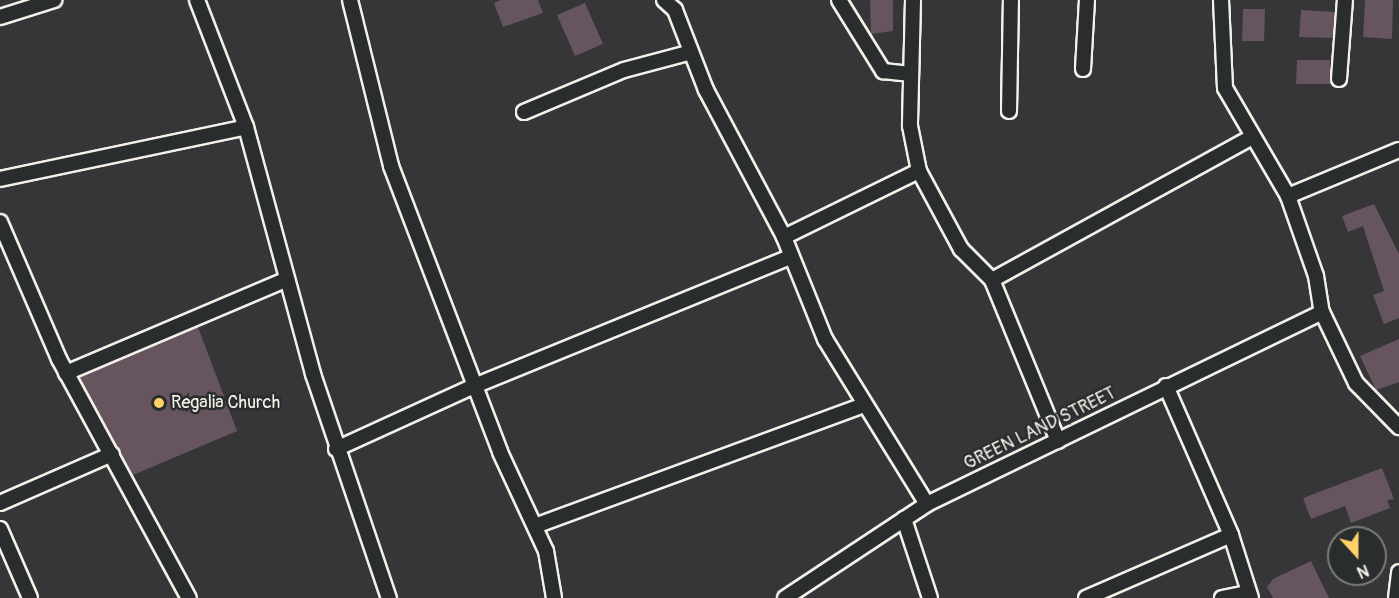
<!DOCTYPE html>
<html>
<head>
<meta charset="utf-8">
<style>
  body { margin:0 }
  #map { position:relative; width:1399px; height:598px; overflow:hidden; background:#363538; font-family:Pangolin,sans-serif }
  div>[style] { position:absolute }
  .building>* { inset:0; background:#66555e }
  .roads { filter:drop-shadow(2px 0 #f4f1e8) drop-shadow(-2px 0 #f4f1e8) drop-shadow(0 2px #f4f1e8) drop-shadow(0 -2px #f4f1e8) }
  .minor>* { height:14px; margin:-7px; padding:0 7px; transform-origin:7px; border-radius:7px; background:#2a2d2e }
  .dots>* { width:16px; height:16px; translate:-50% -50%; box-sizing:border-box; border:3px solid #2a2d2e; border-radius:50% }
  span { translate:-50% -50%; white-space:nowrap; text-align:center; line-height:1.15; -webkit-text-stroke:5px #2a2d2e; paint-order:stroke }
  .poi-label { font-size:18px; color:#f4f1e8 }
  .left { translate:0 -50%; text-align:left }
  .street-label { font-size:18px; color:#f4f1e8 }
  .north { position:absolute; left:1327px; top:526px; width:60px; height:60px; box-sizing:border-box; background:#2a2d2e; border:2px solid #7b7b78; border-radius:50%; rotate:159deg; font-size:16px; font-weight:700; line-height:24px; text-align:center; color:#f4f1e8 }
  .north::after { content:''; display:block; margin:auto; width:21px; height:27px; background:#ffd166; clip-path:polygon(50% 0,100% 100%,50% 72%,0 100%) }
</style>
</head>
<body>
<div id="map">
  <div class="building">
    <div style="clip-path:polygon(501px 0,538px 0,543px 13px,503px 27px,494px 3px)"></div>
    <div style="clip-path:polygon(870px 0,893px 0,893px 31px,871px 34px)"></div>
    <div style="clip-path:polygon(1365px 0,1393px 0,1392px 39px,1363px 37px)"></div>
    <div style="clip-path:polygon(585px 3px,603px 44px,575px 56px,557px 15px)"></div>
    <div style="clip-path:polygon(1243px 9px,1265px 9px,1264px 41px,1242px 41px)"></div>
    <div style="clip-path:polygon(1301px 10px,1335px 12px,1333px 38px,1299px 37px)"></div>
    <div style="clip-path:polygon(1297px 60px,1330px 60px,1330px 84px,1296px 84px)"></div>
    <div style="clip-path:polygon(1374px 204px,1399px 254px,1399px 318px,1384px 324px,1373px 295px,1384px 291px,1363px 226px,1348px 232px,1342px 216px)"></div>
    <div style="clip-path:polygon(198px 327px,237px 431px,133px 475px,79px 377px)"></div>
    <div style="clip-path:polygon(1399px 339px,1399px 382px,1376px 390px,1360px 356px)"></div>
    <div style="clip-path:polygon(1382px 468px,1394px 499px,1387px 500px,1390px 508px,1351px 523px,1345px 506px,1311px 519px,1303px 498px)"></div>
    <div style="clip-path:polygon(1311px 561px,1329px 598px,1273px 598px,1267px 587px,1273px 579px)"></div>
  </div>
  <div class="roads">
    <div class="minor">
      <div style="left:197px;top:0;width:136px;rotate:68.9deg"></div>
      <div style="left:246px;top:127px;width:256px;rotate:74.8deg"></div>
      <div style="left:313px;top:374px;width:237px;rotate:71.3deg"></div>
      <div style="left:350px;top:0;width:171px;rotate:76.1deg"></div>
      <div style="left:391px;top:166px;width:306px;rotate:69.1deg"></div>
      <div style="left:500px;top:452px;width:109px;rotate:65.1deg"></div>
      <div style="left:546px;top:551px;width:48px;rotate:80.3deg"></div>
      <div style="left:664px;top:0;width:15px;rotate:42deg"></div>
      <div style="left:675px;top:10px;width:86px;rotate:68.8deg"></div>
      <div style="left:706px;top:90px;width:166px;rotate:62deg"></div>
      <div style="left:784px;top:237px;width:110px;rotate:68.1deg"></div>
      <div style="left:825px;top:339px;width:194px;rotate:58.3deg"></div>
      <div style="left:839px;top:0;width:84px;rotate:58.2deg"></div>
      <div style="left:883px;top:71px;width:28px;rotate:6deg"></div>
      <div style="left:913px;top:0;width:126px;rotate:91.4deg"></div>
      <div style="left:910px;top:126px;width:46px;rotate:78.7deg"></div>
      <div style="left:919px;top:171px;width:89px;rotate:61.7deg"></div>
      <div style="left:961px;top:249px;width:44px;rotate:45deg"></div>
      <div style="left:992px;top:280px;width:174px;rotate:67.7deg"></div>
      <div style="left:1221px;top:0;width:88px;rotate:87.4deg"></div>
      <div style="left:1225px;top:88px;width:125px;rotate:59.7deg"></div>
      <div style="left:1288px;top:196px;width:85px;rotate:70.7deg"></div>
      <div style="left:1316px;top:276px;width:36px;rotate:81deg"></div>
      <div style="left:1322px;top:312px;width:79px;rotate:64.4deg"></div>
      <div style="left:1356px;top:383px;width:62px;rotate:45.7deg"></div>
      <div style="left:0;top:17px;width:57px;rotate:-17.5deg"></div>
      <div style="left:1083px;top:69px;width:69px;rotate:-86.7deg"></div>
      <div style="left:1339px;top:79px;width:79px;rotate:-85.7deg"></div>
      <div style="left:1009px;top:111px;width:111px;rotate:-89deg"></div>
      <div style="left:524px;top:112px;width:108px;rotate:-22.8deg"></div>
      <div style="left:624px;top:70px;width:69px;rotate:-15deg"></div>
      <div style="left:0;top:179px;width:251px;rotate:-11.9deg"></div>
      <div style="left:1288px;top:196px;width:120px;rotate:-22.5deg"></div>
      <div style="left:0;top:222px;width:149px;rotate:66.7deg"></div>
      <div style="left:59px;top:359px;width:272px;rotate:61.5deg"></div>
      <div style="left:784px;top:237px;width:150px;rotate:-26.1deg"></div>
      <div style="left:992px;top:280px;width:294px;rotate:-28.8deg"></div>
      <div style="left:66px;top:373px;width:240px;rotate:-23deg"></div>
      <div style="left:1166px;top:386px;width:163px;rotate:66.4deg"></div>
      <div style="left:1231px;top:535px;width:66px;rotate:72.4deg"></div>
      <div style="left:336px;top:449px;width:152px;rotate:-24.5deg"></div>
      <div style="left:474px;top:386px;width:341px;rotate:-22.2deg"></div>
      <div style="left:0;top:503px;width:122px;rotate:-23.6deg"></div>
      <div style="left:904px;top:519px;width:83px;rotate:71.8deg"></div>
      <div style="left:535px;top:526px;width:351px;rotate:-20.2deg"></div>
      <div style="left:0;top:529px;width:75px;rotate:66.5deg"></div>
      <div style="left:785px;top:598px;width:170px;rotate:-33.5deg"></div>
      <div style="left:927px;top:504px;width:439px;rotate:-25.9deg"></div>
      <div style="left:1086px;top:598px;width:158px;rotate:-23.5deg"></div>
      <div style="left:1222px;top:598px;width:25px;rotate:-11deg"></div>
      <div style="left:1396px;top:598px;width:26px;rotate:-83deg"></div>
    </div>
  </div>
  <div class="dots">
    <div style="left:159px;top:403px;background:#ffd166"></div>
  </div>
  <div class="poi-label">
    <span class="left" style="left:171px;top:403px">Regalia Church</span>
  </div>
  <div class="street-label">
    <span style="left:1040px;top:429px;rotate:-26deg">GREEN LAND STREET</span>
  </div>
  <div class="north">N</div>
</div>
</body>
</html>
